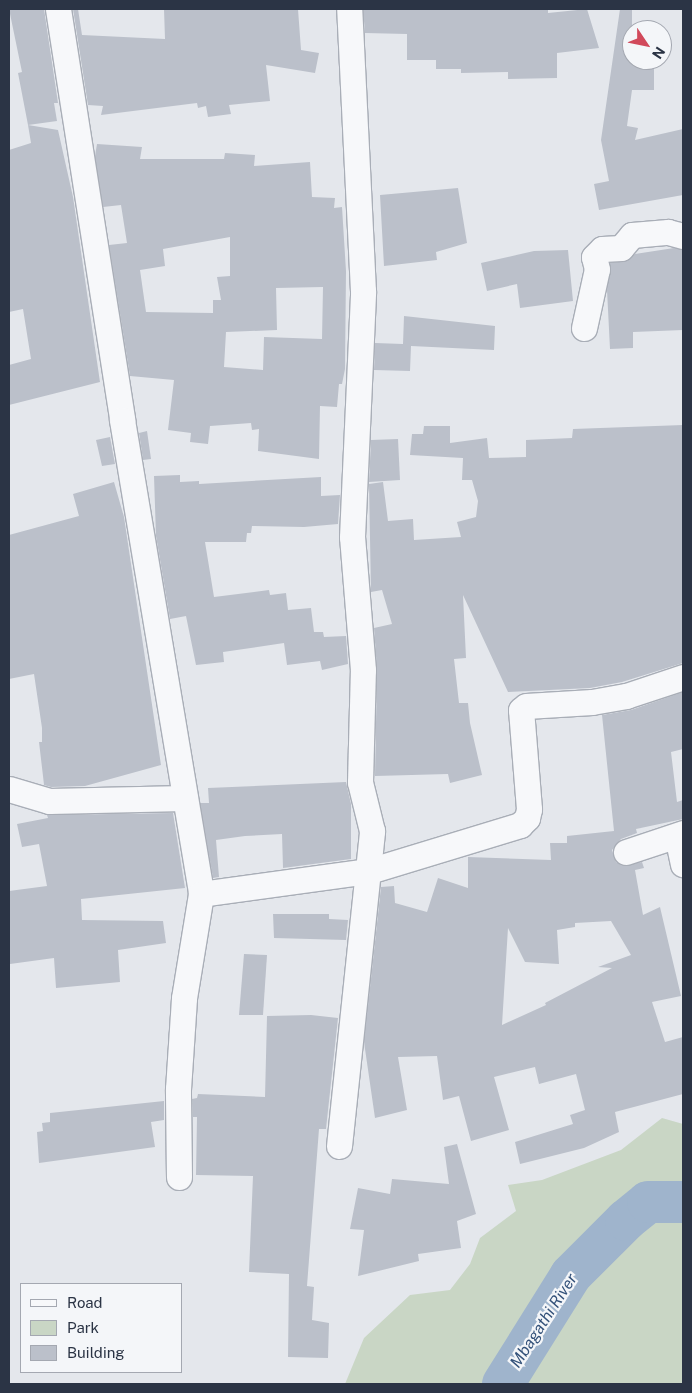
<!DOCTYPE html>
<html>
<head>
<meta charset="utf-8">
<style>
  body { margin:0 }
  #map { position:relative; width:692px; height:1393px; overflow:hidden; background:#e4e7ec; font-family:"Public Sans",sans-serif }
  div>[style] { position:absolute }
  .green>* { inset:0; background:#c9d6c5 }
  .river>* { height:42px; margin:-21px; padding:0 21px; transform-origin:21px; border-radius:21px; background:#9fb4cc }
  .building>* { inset:0; background:#bbc0ca }
  .roads { filter:drop-shadow(1px 0 #a9aeb7) drop-shadow(-1px 0 #a9aeb7) drop-shadow(0 1px #a9aeb7) drop-shadow(0 -1px #a9aeb7) }
  .minor>* { height:25px; margin:-12.5px; padding:0 12.5px; transform-origin:12.5px; border-radius:12.5px; background:#f7f8fa }
  span { translate:-50% -50%; white-space:nowrap; text-align:center; line-height:1.15; -webkit-text-stroke:4.5px #f4f6f9; paint-order:stroke }
  .water-label { font-size:16px; color:#34527a; font-style:italic }
  .frame { position:absolute; inset:0; border:10px solid #2b3445; pointer-events:none }
  .legend { position:absolute; left:20px; top:1283px; width:162px; height:90px; box-sizing:border-box; background:#f4f6f9; border:1px solid #a4a8b1; margin:0; padding:6px 9px; list-style:none; font-size:15px; color:#2b3445 }
  .legend li { display:flex; align-items:center; gap:10px; height:25px }
  .legend b { width:25px; border:1px solid #a4a8b1 }
  .north { position:absolute; left:622px; top:20px; width:50px; height:50px; box-sizing:border-box; background:#f4f6f9; border:1px solid #a4a8b1; border-radius:50%; rotate:124deg; font-size:14px; font-weight:700; line-height:20px; text-align:center; color:#2b3445 }
  .north::after { content:''; display:block; margin:auto; width:18px; height:22px; background:#d1495b; clip-path:polygon(50% 0,100% 100%,50% 72%,0 100%) }
</style>
</head>
<body>
<div id="map">
  <div class="green">
    <div style="clip-path:polygon(662px 1118px,683px 1124px,683px 1384px,345px 1384px,364px 1338px,410px 1295px,450px 1290px,470px 1264px,480px 1238px,516px 1211px,508px 1185px,542px 1180px,621px 1150px)"></div>
  </div>
  <div class="river">
    <div style="left:503px;top:1384px;width:128px;rotate:-58deg"></div>
    <div style="left:571px;top:1275px;width:78px;rotate:-45deg"></div>
    <div style="left:626px;top:1220px;width:28px;rotate:-39deg"></div>
    <div style="left:648px;top:1202px;width:35px"></div>
  </div>
  <div class="building">
    <div style="clip-path:polygon(9px 9px,44px 9px,58px 103px,54px 103px,57px 121px,28px 125px,18px 73px,22px 72px)"></div>
    <div style="clip-path:polygon(73px 9px,78px 9px,82px 35px,165px 39px,164px 9px,298px 9px,301px 50px,319px 53px,315px 73px,266px 65px,270px 101px,229px 105px,231px 114px,208px 117px,206px 106px,198px 108px,197px 103px,101px 115px,103px 106px,88px 105px)"></div>
    <div style="clip-path:polygon(363px 9px,548px 9px,548px 13px,587px 9px,599px 48px,557px 53px,557px 78px,508px 79px,508px 72px,461px 73px,461px 69px,436px 69px,436px 60px,407px 60px,407px 34px,365px 33px)"></div>
    <div style="clip-path:polygon(620px 9px,632px 9px,632px 60px,654px 60px,654px 90px,632px 90px,627px 126px,638px 128px,635px 140px,683px 129px,683px 195px,599px 210px,594px 184px,609px 181px,601px 140px)"></div>
    <div style="clip-path:polygon(28px 125px,58px 130px,73px 197px,100px 382px,9px 405px,9px 365px,31px 359px,23px 309px,9px 312px,9px 150px,31px 143px)"></div>
    <div style="clip-path:polygon(evenodd,97px 144px,142px 147px,140px 159px,224px 159px,225px 153px,255px 155px,254px 166px,310px 162px,312px 197px,335px 198px,334px 208px,342px 207px,346px 271px,345px 369px,342px 384px,339px 384px,337px 407px,320px 406px,319px 459px,258px 451px,259px 429px,252px 430px,251px 423px,210px 426px,208px 444px,190px 442px,191px 433px,168px 430px,174px 380px,130px 376px,109px 245px,127px 243px,121px 205px,103px 207px,95px 156px,97px 144px,230px 237px,230px 276px,217px 277px,221px 300px,213px 300px,213px 313px,146px 312px,140px 270px,165px 266px,163px 249px,230px 237px,97px 144px,323px 287px,322px 339px,264px 337px,263px 370px,224px 367px,226px 332px,277px 330px,276px 288px,323px 287px)"></div>
    <div style="clip-path:polygon(458px 188px,467px 243px,436px 252px,437px 260px,384px 266px,380px 195px)"></div>
    <div style="clip-path:polygon(674px 248px,683px 250px,683px 330px,633px 332px,633px 348px,610px 349px,607px 290px,610px 263px,627px 261px,635px 254px)"></div>
    <div style="clip-path:polygon(568px 250px,573px 301px,520px 308px,517px 284px,487px 291px,481px 263px,534px 251px)"></div>
    <div style="clip-path:polygon(404px 316px,495px 326px,494px 350px,411px 346px,410px 371px,374px 370px,375px 343px,403px 344px)"></div>
    <div style="clip-path:polygon(683px 425px,683px 663px,622px 682px,590px 688px,508px 692px,463px 595px,466px 658px,454px 659px,459px 703px,468px 703px,470px 723px,482px 775px,450px 783px,448px 774px,375px 776px,377px 670px,374px 628px,392px 624px,382px 590px,371px 592px,369px 484px,383px 482px,388px 521px,413px 519px,414px 540px,461px 537px,457px 522px,476px 517px,478px 501px,472px 480px,462px 480px,463px 458px,410px 455px,412px 434px,423px 434px,424px 426px,450px 426px,450px 443px,487px 438px,489px 458px,526px 457px,526px 440px,572px 438px,573px 429px)"></div>
    <div style="clip-path:polygon(147px 431px,151px 459px,143px 460px,139px 433px)"></div>
    <div style="clip-path:polygon(110px 437px,115px 464px,102px 466px,96px 440px)"></div>
    <div style="clip-path:polygon(398px 439px,400px 480px,369px 482px,371px 440px)"></div>
    <div style="clip-path:polygon(180px 475px,180px 482px,199px 481px,199px 484px,321px 477px,321px 496px,340px 495px,338px 524px,304px 527px,252px 526px,251px 533px,247px 533px,246px 542px,205px 542px,214px 597px,269px 590px,270px 595px,286px 593px,288px 610px,311px 608px,314px 632px,323px 632px,324px 637px,346px 636px,348px 664px,322px 670px,320px 661px,287px 665px,284px 643px,223px 652px,224px 662px,196px 665px,186px 616px,170px 619px,156px 536px,154px 476px)"></div>
    <div style="clip-path:polygon(114px 482px,124px 517px,161px 765px,85px 786px,51px 787px,44px 785px,43px 776px,39px 742px,42px 742px,42px 728px,34px 674px,9px 679px,9px 535px,79px 516px,73px 494px)"></div>
    <div style="clip-path:polygon(evenodd,683px 692px,683px 749px,671px 752px,677px 802px,683px 800px,683px 819px,636px 829px,637px 833px,621px 839px,612px 850px,616px 862px,623px 866px,642px 862px,644px 868px,635px 870px,643px 915px,660px 907px,681px 996px,652px 1002px,665px 1042px,683px 1037px,683px 1094px,615px 1112px,619px 1132px,584px 1148px,520px 1164px,515px 1142px,573px 1124px,570px 1115px,585px 1110px,576px 1074px,539px 1084px,535px 1067px,494px 1077px,509px 1130px,471px 1141px,459px 1096px,443px 1100px,437px 1056px,398px 1057px,407px 1110px,375px 1118px,364px 1042px,381px 887px,394px 886px,395px 903px,427px 912px,438px 878px,468px 888px,468px 857px,551px 860px,550px 843px,567px 843px,567px 836px,614px 831px,602px 715px,631px 710px,683px 692px,611px 921px,631px 955px,598px 967px,612px 968px,545px 1003px,546px 1005px,502px 1025px,508px 928px,525px 962px,559px 964px,557px 930px,575px 927px,575px 923px,611px 921px)"></div>
    <div style="clip-path:polygon(346px 782px,351px 804px,351px 859px,283px 868px,282px 834px,245px 836px,216px 840px,219px 877px,213px 878px,200px 803px,209px 803px,208px 788px)"></div>
    <div style="clip-path:polygon(173px 813px,185px 888px,81px 899px,82px 920px,163px 921px,166px 943px,118px 950px,120px 982px,56px 988px,54px 958px,10px 964px,9px 891px,47px 886px,39px 844px,22px 847px,17px 824px,48px 818px,47px 815px)"></div>
    <div style="clip-path:polygon(273px 914px,329px 914px,329px 919px,348px 920px,346px 940px,274px 938px)"></div>
    <div style="clip-path:polygon(244px 954px,267px 955px,263px 1015px,239px 1015px)"></div>
    <div style="clip-path:polygon(311px 1015px,338px 1018px,326px 1129px,319px 1129px,307px 1286px,314px 1287px,312px 1320px,329px 1323px,328px 1358px,288px 1357px,289px 1274px,249px 1272px,253px 1176px,196px 1175px,197px 1117px,193px 1117px,192px 1099px,197px 1098px,198px 1094px,265px 1097px,267px 1016px)"></div>
    <div style="clip-path:polygon(164px 1101px,164px 1120px,151px 1122px,155px 1147px,39px 1163px,37px 1132px,43px 1131px,42px 1123px,50px 1122px,50px 1113px)"></div>
    <div style="clip-path:polygon(457px 1144px,476px 1214px,457px 1221px,461px 1248px,418px 1254px,419px 1261px,358px 1276px,364px 1230px,350px 1229px,358px 1188px,390px 1194px,392px 1179px,449px 1184px,444px 1147px)"></div>
  </div>
  <div class="roads">
    <div class="minor">
      <div style="left:58px;top:9px;width:416px;rotate:81.1deg"></div>
      <div style="left:122px;top:420px;width:481px;rotate:80.5deg"></div>
      <div style="left:201px;top:894px;width:170px;rotate:-7.8deg"></div>
      <div style="left:369px;top:871px;width:158px;rotate:-16.9deg"></div>
      <div style="left:520px;top:825px;width:10px;rotate:-45deg"></div>
      <div style="left:527px;top:818px;width:9px;rotate:-77deg"></div>
      <div style="left:529px;top:809px;width:99px;rotate:-94.6deg"></div>
      <div style="left:521px;top:710px;width:6px;rotate:-39deg"></div>
      <div style="left:526px;top:706px;width:66px;rotate:-3.5deg"></div>
      <div style="left:592px;top:702px;width:35px;rotate:-10deg"></div>
      <div style="left:626px;top:696px;width:60px;rotate:-18.4deg"></div>
      <div style="left:584px;top:328px;width:60px;rotate:-77.6deg"></div>
      <div style="left:597px;top:269px;width:12px;rotate:-104deg"></div>
      <div style="left:594px;top:257px;width:11px;rotate:-45deg"></div>
      <div style="left:602px;top:249px;width:19px;rotate:-3deg"></div>
      <div style="left:621px;top:248px;width:17px;rotate:-50deg"></div>
      <div style="left:632px;top:235px;width:36px;rotate:-5deg"></div>
      <div style="left:668px;top:232px;width:16px;rotate:15deg"></div>
      <div style="left:9px;top:789px;width:42px;rotate:16.7deg"></div>
      <div style="left:49px;top:801px;width:136px;rotate:-1.3deg"></div>
      <div style="left:677px;top:836px;width:29px;rotate:78deg"></div>
      <div style="left:626px;top:852px;width:60px;rotate:-18.4deg"></div>
      <div style="left:339px;top:1146px;width:317px;rotate:-84deg"></div>
      <div style="left:372px;top:831px;width:50px;rotate:-103.8deg"></div>
      <div style="left:360px;top:782px;width:112px;rotate:-88.5deg"></div>
      <div style="left:363px;top:670px;width:133px;rotate:-94.7deg"></div>
      <div style="left:352px;top:537px;width:246px;rotate:-87.4deg"></div>
      <div style="left:363px;top:291px;width:282px;rotate:-92.8deg"></div>
      <div style="left:179px;top:1177px;width:88px;rotate:-90.7deg"></div>
      <div style="left:178px;top:1089px;width:91px;rotate:-86.2deg"></div>
      <div style="left:184px;top:998px;width:105px;rotate:-80.7deg"></div>
    </div>
  </div>
  <div class="water-label">
    <span style="left:544px;top:1321px;rotate:-57deg">Mbagathi River</span>
  </div>
  <div class="frame"></div>
  <ul class="legend">
  <li><b style="height:6px;background:#f7f8fa"></b>Road</li>
  <li><b style="height:14px;background:#c9d6c5"></b>Park</li>
  <li><b style="height:14px;background:#bbc0ca"></b>Building</li>
  </ul>
  <div class="north">N</div>
</div>
</body>
</html>
